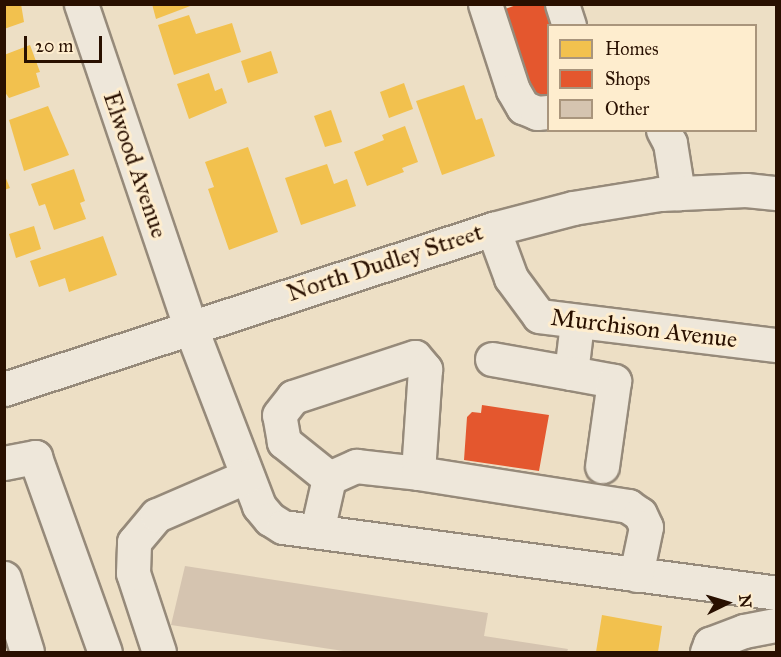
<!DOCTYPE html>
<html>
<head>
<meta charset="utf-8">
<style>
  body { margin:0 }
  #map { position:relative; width:781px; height:657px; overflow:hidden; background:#eddfc5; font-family:"IM FELL Great Primer",serif }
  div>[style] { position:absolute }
  .homes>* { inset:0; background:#f2c14e }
  .shops>* { inset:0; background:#e4572e }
  .building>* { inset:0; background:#d5c4b0 }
  .roads { filter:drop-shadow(2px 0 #968a7a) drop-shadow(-2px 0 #968a7a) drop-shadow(0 2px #968a7a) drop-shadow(0 -2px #968a7a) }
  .minor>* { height:33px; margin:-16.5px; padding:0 16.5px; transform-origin:16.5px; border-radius:16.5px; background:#eee7da }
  span { translate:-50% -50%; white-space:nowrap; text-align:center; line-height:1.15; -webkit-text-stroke:6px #feedce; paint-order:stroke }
  .street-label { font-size:24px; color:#291000 }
  .frame { position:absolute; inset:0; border:6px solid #291000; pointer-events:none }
  .legend { position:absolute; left:547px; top:24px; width:210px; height:108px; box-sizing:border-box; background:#feedce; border:2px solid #a9957c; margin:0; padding:8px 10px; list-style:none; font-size:18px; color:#291000 }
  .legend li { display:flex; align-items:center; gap:12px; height:30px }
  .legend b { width:30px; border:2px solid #a9957c }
  .north { position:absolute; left:697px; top:573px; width:60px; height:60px; -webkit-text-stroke:4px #feedce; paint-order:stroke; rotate:85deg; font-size:16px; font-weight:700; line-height:24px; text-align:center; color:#291000 }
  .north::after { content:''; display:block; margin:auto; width:21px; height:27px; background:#291000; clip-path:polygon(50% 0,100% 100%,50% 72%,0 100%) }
  .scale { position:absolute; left:24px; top:36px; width:78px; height:27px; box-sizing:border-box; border:3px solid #291000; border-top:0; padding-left:8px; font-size:18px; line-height:21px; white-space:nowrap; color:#291000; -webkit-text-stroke:4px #feedce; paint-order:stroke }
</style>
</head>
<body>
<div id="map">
  <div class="homes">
    <div style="clip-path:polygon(4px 4px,21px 4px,24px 22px,4px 29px)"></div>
    <div style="clip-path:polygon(152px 4px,193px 4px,193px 5px,156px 19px)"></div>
    <div style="clip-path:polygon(189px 15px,196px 34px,232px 23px,241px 52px,174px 75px,158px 25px)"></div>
    <div style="clip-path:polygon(30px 45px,40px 72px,36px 73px,40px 87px,9px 98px,4px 91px,4px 55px)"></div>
    <div style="clip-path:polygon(271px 51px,278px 73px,248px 83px,241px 61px)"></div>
    <div style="clip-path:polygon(209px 73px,215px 91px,222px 88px,227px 103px,189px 119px,177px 84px)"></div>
    <div style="clip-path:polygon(404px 83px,413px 109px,389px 118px,380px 92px)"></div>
    <div style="clip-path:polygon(464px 85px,476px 120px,482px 118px,495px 156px,442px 175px,416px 101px)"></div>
    <div style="clip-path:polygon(48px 106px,69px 155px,24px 171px,9px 120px)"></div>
    <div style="clip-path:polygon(331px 110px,342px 142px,325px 147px,314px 116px)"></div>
    <div style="clip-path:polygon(405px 126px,418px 162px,402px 168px,404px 172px,367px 186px,354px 152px,384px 140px,382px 135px)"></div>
    <div style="clip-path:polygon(248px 147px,278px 232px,229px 250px,208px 189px,214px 187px,205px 162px)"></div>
    <div style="clip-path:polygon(327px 164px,334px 184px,347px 179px,356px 206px,301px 225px,285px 178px)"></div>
    <div style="clip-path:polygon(74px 169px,85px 201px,80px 203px,86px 219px,54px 230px,45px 204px,39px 206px,31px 184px)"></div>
    <div style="clip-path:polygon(4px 174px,10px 188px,4px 190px)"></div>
    <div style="clip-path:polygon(34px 226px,41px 249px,16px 258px,9px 234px)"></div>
    <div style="clip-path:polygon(103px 236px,117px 275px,69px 292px,65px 278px,39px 287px,30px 261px)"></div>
    <div style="clip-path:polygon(602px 615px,662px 626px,658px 652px,596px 652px)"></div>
  </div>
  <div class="shops">
    <div style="clip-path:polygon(519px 4px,547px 4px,554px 26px,548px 26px,548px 96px,529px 103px,491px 14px)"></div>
    <div style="clip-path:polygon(482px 405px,549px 415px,539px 471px,464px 460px,467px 417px,472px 412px,481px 413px)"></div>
  </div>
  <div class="building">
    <div style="clip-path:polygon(185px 566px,488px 613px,484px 636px,568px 649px,567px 652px,350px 652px,171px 625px)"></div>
  </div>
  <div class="roads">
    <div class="minor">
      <div style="left:81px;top:4px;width:340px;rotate:71.3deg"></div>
      <div style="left:190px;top:326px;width:193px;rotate:69deg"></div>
      <div style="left:259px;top:506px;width:17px;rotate:50deg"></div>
      <div style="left:270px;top:519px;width:15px;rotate:32deg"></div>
      <div style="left:283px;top:527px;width:497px;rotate:7.6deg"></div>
      <div style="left:485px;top:4px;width:90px;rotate:72deg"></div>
      <div style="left:513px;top:90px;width:20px;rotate:60deg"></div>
      <div style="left:523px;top:107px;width:15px;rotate:23deg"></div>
      <div style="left:537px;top:113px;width:11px;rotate:-5deg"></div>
      <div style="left:562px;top:4px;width:23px;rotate:72deg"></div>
      <div style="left:663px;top:130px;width:15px;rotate:62deg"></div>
      <div style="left:670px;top:143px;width:51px;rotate:80.9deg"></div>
      <div style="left:493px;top:229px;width:52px;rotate:69.8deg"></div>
      <div style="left:511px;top:278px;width:47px;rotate:53.6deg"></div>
      <div style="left:539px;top:316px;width:239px;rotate:7deg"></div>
      <div style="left:492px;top:359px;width:80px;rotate:10deg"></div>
      <div style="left:571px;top:373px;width:50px;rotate:-83.2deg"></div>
      <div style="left:571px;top:373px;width:44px;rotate:10.5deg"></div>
      <div style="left:614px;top:381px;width:86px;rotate:98deg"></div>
      <div style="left:4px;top:389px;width:515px;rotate:-18.12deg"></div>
      <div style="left:493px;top:229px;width:83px;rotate:-14.7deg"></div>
      <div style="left:573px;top:208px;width:88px;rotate:-9.1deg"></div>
      <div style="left:660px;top:194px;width:86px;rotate:-2.7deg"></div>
      <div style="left:746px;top:190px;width:30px;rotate:6deg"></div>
      <div style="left:4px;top:463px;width:32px;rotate:-11deg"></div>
      <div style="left:35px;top:457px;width:207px;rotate:70.3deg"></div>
      <div style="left:329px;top:478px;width:30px;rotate:-24deg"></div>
      <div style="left:356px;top:466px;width:62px;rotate:6.4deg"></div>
      <div style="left:317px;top:531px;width:54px;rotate:-77.2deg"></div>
      <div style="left:329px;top:478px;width:58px;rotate:-141.3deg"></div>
      <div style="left:284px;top:442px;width:27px;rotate:-100deg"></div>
      <div style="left:279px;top:415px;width:23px;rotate:-52deg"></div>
      <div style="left:293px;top:397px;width:128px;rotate:-18.2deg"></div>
      <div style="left:415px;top:357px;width:16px;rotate:50deg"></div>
      <div style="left:425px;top:369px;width:104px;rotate:93.9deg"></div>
      <div style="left:418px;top:473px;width:213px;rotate:8.9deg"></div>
      <div style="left:628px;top:506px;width:14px;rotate:34deg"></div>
      <div style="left:640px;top:514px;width:14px;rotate:65deg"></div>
      <div style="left:646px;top:527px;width:49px;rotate:101.8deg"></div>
      <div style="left:4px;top:578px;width:77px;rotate:72.7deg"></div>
      <div style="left:159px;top:652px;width:83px;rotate:-108.2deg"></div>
      <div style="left:133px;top:573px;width:31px;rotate:-88deg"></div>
      <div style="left:134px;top:542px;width:35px;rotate:-50deg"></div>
      <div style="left:157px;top:515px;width:98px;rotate:-23.4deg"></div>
      <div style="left:707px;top:652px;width:9px;rotate:-69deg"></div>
      <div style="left:710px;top:644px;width:36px;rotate:-21deg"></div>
      <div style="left:744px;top:631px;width:33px;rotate:-11deg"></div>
    </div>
  </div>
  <div class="street-label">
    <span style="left:135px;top:165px;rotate:71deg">Elwood Avenue</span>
    <span style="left:385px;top:263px;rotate:-18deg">North Dudley Street</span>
    <span style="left:644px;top:329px;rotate:7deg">Murchison Avenue</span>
  </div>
  <div class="frame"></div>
  <ul class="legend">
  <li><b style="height:16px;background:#f2c14e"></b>Homes</li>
  <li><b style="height:16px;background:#e4572e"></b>Shops</li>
  <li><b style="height:16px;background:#d5c4b0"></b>Other</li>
  </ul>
  <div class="north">N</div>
  <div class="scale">20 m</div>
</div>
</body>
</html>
